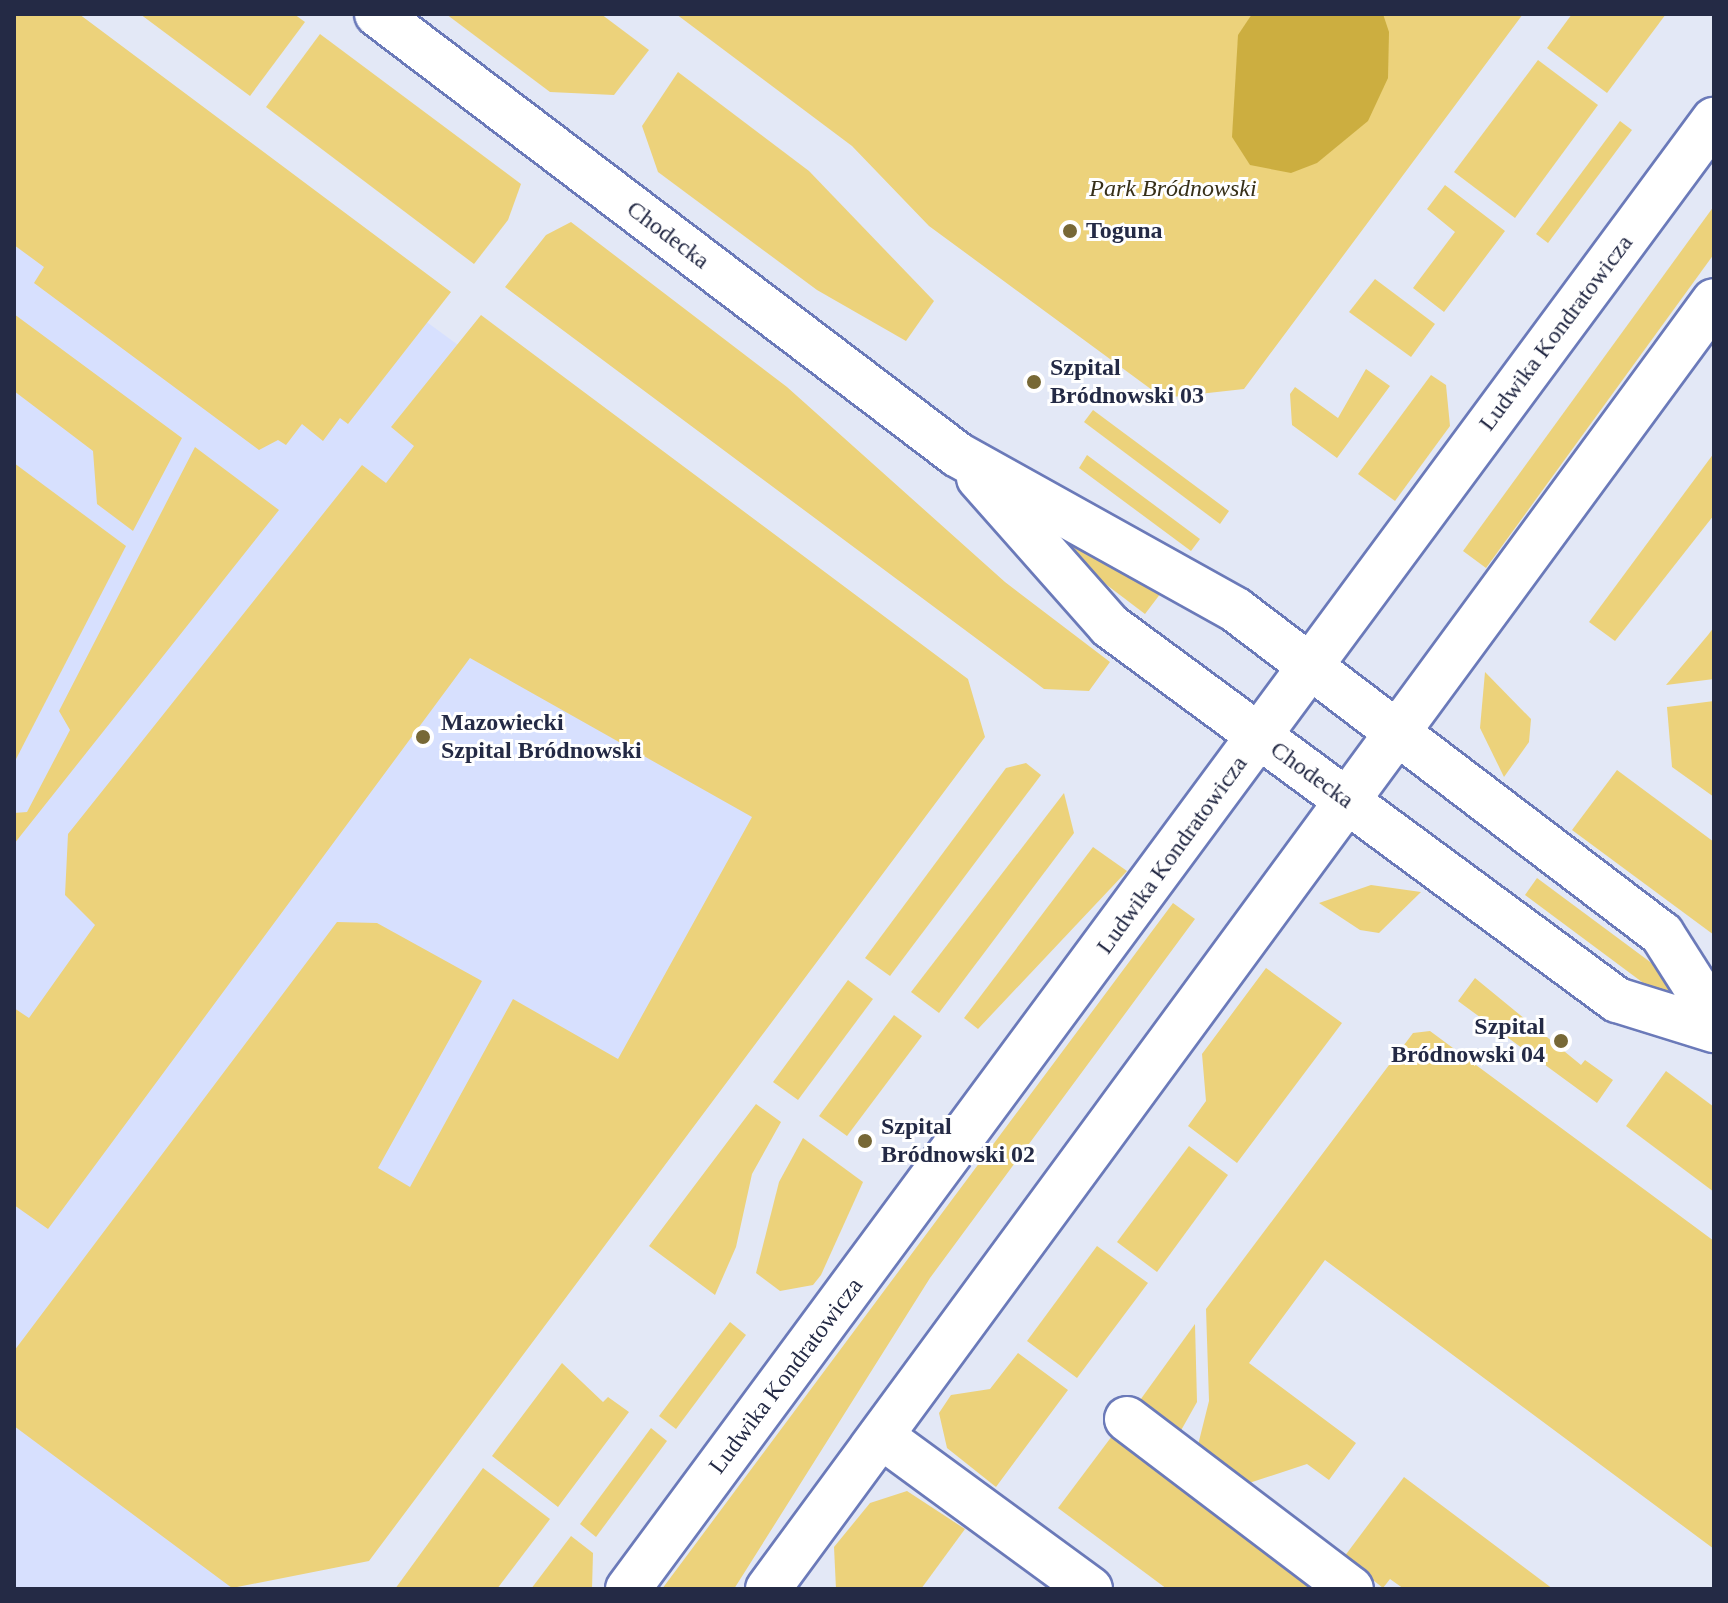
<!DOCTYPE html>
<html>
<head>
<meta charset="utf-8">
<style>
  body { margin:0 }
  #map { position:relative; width:1728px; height:1603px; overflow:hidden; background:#e3e8f6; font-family:Georgia,serif }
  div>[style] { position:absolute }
  .built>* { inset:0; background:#d7e0fe }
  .green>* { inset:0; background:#ecd27b }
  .forest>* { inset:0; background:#ccae40 }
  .roads { filter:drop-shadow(2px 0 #6b7ab9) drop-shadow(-2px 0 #6b7ab9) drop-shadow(0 2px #6b7ab9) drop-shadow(0 -2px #6b7ab9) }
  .minor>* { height:44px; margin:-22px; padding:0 22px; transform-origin:22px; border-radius:22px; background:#fff }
  .tertiary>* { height:44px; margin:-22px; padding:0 22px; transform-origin:22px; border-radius:22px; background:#fff }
  .secondary>* { height:44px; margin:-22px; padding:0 22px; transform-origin:22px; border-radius:22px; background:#fff }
  .dots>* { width:22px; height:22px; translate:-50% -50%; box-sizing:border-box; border:4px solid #fff; border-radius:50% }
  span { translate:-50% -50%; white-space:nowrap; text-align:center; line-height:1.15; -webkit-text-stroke:6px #fff; paint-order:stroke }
  .park-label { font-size:24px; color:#373019; font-style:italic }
  .poi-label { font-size:24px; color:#242a45; font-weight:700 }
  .left { translate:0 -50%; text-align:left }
  .right { translate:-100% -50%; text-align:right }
  .street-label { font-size:24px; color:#242a45 }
  .frame { position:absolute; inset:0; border:16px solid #242a45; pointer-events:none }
</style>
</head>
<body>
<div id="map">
  <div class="built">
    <div style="clip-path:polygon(14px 18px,458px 345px,840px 843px,325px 1533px,228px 1589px,14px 1589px)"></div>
  </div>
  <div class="green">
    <div style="clip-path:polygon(14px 14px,79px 14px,451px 292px,348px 424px,340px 418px,323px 441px,302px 424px,286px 445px,278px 440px,259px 450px,34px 283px,44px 267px,14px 245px)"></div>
    <div style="clip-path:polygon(140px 14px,294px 14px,305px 22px,250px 96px)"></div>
    <div style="clip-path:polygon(446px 14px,601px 14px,649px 50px,614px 95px,550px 92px)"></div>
    <div style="clip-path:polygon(676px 14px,1523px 14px,1244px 389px,1163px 398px,929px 226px,852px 146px)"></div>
    <div style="clip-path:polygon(1572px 14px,1666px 14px,1607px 93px,1547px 48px)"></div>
    <div style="clip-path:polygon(320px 34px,521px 184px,508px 220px,474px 264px,266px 107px)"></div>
    <div style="clip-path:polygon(1538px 60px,1598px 105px,1515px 218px,1454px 172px)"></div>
    <div style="clip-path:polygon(678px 72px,809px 171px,934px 301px,906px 341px,817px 290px,658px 172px,642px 126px)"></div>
    <div style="clip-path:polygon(1620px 121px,1632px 130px,1548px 243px,1536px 234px)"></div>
    <div style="clip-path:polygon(1445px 185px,1505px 231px,1444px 312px,1413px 288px,1455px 232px,1427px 209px)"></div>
    <div style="clip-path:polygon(1714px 206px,1714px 254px,1486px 568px,1463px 551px)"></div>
    <div style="clip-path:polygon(571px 222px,787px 387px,1005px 582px,1110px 662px,1089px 691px,1044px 689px,505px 287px,546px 235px)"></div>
    <div style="clip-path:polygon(1375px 279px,1435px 324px,1411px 357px,1349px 312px)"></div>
    <div style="clip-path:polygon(14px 314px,182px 438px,133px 531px,97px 504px,93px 451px,14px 391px)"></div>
    <div style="clip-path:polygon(481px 315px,968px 679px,985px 737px,369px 1561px,232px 1588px,14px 1426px,14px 1351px,337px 922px,377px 923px,482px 981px,378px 1168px,410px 1187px,513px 999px,618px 1059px,752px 817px,470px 658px,48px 1229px,14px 1205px,14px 1008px,29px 1018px,95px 925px,65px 895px,68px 834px,362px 465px,386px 483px,414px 446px,391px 427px)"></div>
    <div style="clip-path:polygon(1366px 369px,1390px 386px,1337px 458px,1292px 425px,1290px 394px,1295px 387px,1338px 418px)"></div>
    <div style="clip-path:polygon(1431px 375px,1446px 385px,1450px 426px,1395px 501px,1358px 474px)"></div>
    <div style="clip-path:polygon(1093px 410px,1229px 511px,1220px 524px,1084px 422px)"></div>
    <div style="clip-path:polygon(195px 447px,279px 510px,14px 844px,14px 813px,27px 812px,70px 730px,59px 711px)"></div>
    <div style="clip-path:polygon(1714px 453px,1714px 515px,1615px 641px,1589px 622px)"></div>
    <div style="clip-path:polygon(1087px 455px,1200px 539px,1191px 551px,1079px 468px)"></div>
    <div style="clip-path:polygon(14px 463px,126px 546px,14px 763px)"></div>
    <div style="clip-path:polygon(1040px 512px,1167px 585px,1145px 614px,1029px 526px)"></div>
    <div style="clip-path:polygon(1714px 627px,1714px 679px,1666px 685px,1708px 635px)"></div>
    <div style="clip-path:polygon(1485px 672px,1531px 719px,1529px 742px,1504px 777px,1480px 728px)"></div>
    <div style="clip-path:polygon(1714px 701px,1714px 797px,1672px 767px,1667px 707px)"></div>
    <div style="clip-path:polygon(1026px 763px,1041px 775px,890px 976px,865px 958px,1006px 768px)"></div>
    <div style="clip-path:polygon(1617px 770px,1714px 842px,1714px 935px,1572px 830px)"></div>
    <div style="clip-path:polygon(1064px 793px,1074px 833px,939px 1013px,911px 992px)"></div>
    <div style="clip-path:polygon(1093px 847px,1127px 871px,978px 1029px,964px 1018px)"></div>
    <div style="clip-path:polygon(1537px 878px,1696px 996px,1685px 1014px,1525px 895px)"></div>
    <div style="clip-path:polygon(1371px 885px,1421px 892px,1379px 933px,1360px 930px,1319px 903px)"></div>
    <div style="clip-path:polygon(1173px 903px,1195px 919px,930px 1278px,734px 1589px,662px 1589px)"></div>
    <div style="clip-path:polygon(1266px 968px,1342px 1023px,1237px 1163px,1188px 1126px,1206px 1101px,1202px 1054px)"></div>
    <div style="clip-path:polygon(1475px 978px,1581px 1065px,1585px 1060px,1613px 1080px,1597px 1103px,1458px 1001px)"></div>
    <div style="clip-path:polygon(848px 980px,873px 999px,798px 1100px,773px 1082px)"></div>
    <div style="clip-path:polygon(894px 1015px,922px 1036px,847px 1136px,819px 1116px)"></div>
    <div style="clip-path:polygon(1430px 1031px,1714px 1241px,1714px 1549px,1325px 1260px,1249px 1363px,1356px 1443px,1329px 1480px,1307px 1464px,1246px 1484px,1198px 1445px,1209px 1401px,1206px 1309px,1413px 1033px)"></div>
    <div style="clip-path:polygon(1666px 1071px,1714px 1107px,1714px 1192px,1626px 1126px)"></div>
    <div style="clip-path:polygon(756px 1104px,781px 1122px,752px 1174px,736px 1247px,715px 1295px,649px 1246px)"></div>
    <div style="clip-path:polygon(803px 1138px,863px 1182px,821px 1275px,813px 1285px,780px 1291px,756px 1273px,779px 1182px)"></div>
    <div style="clip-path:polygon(1189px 1146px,1228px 1175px,1157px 1272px,1117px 1242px)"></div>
    <div style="clip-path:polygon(1097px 1246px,1148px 1283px,1077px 1378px,1027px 1341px)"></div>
    <div style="clip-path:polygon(730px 1322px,746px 1335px,676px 1429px,659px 1416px)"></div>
    <div style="clip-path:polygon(1195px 1324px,1197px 1402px,1179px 1434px,1138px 1403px)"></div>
    <div style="clip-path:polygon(1018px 1353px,1068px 1390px,996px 1487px,947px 1448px,939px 1413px,951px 1395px,990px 1389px)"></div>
    <div style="clip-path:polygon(562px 1363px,603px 1402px,608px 1397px,629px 1412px,558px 1507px,492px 1456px)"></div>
    <div style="clip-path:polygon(651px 1428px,667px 1441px,596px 1537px,580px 1524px)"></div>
    <div style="clip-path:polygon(1115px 1432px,1320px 1589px,1167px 1589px,1058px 1508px)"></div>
    <div style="clip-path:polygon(483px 1468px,550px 1519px,497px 1589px,395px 1589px)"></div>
    <div style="clip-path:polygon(1404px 1477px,1553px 1589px,1404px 1589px,1390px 1579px,1383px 1588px,1344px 1557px)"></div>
    <div style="clip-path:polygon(907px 1491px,965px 1529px,921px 1589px,836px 1589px,834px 1547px,870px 1503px)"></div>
    <div style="clip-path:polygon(571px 1536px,593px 1553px,592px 1589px,531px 1589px)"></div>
  </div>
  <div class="forest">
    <div style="clip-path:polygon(1252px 14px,1383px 14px,1389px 32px,1388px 78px,1368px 121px,1317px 163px,1291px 173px,1250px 165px,1232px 137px,1238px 35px)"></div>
  </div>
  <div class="roads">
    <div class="minor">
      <div style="left:1127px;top:1419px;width:281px;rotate:37.2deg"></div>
      <div style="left:881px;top:1436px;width:259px;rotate:36.2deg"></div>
    </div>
    <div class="tertiary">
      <div style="left:377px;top:14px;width:729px;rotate:37.2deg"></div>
      <div style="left:958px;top:455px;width:318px;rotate:29.1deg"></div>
      <div style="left:1236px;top:610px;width:535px;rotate:37.26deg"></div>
      <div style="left:1662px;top:934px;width:97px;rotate:57.6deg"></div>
      <div style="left:979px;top:478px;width:198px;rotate:48.5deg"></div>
      <div style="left:1110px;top:626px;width:630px;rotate:36.42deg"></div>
      <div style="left:1617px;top:1000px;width:102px;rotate:17.2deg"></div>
    </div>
    <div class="secondary">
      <div style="left:628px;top:1589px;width:1827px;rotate:-53.53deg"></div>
      <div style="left:768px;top:1589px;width:1598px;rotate:-53.7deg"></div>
    </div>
  </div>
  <div class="dots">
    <div style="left:1070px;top:231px;background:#776836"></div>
    <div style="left:1034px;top:382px;background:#776836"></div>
    <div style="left:423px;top:737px;background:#776836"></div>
    <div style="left:1561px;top:1041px;background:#776836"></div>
    <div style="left:865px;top:1141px;background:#776836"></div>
  </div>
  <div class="park-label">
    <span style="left:1173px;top:189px">Park Bródnowski</span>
  </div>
  <div class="poi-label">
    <span class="left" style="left:1086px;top:231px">Toguna</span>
    <span class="left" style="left:1050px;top:382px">Szpital<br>Bródnowski 03</span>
    <span class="left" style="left:441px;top:737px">Mazowiecki<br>Szpital Bródnowski</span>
    <span class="right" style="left:1545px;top:1041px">Szpital<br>Bródnowski 04</span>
    <span class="left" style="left:881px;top:1141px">Szpital<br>Bródnowski 02</span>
  </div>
  <div class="street-label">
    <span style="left:668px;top:235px;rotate:37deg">Chodecka</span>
    <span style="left:1556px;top:333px;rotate:-53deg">Ludwika Kondratowicza</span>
    <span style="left:1312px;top:775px;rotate:36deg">Chodecka</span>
    <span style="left:1172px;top:855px;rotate:-54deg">Ludwika Kondratowicza</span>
    <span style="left:786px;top:1376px;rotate:-53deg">Ludwika Kondratowicza</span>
  </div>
  <div class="frame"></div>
</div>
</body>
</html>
